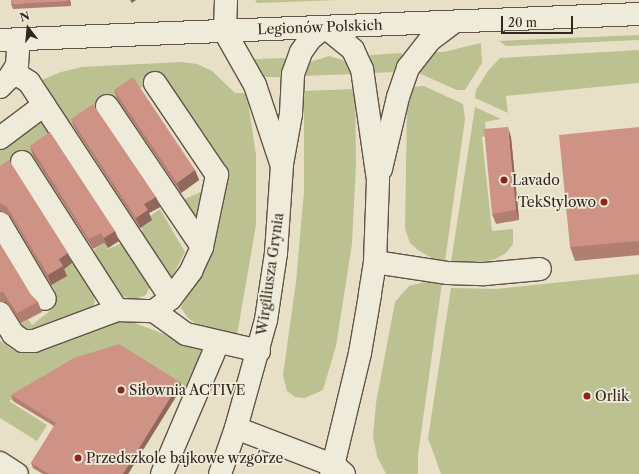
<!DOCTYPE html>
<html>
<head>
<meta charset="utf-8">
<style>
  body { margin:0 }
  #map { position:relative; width:639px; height:474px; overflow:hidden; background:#e7e0c6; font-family:"Libre Caslon Text",serif }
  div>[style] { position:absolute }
  .green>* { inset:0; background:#bbc191 }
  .roads { filter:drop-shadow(1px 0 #615448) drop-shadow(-1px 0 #615448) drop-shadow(0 1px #615448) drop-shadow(0 -1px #615448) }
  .minor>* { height:22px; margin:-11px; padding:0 11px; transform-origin:11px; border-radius:11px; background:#efebda }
  .wall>* { inset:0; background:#b17e72 }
  .shaded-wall>* { inset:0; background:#90675c }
  .building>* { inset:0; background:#ce9384 }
  .dots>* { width:11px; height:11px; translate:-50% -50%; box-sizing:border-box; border:2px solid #efebda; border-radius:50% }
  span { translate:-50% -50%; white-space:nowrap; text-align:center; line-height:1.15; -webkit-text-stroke:3.5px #efebda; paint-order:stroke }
  .street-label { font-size:14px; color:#34261e }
  .poi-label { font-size:14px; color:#34261e }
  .left { translate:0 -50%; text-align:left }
  .right { translate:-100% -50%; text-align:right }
  .north { position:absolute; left:8px; top:8px; width:40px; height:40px; -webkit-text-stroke:3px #efebda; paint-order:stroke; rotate:344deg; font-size:11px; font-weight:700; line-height:16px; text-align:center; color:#34261e }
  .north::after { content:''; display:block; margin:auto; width:14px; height:18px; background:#34261e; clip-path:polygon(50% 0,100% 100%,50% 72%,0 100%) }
  .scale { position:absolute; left:501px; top:16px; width:72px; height:18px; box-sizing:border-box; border:2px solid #34261e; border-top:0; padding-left:5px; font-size:12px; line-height:14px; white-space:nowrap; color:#34261e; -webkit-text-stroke:3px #efebda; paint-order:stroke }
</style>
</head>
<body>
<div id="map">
  <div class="green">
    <div style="clip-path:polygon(255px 0,340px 0,257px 3px)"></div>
    <div style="clip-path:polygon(639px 35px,639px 40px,506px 46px,499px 41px)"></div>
    <div style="clip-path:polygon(481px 43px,482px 63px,465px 90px,457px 90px,416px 72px,430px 52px,443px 52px)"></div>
    <div style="clip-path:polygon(639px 50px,639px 83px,506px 96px,508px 113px,475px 98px,476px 90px,488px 71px,500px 58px)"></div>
    <div style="clip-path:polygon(401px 53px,403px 57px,395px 72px,373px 73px,370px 55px)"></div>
    <div style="clip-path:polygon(329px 56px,343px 60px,353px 74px,303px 76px,310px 62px)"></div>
    <div style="clip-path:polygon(284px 58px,286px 60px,282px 77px,262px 77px,254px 61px,255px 59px)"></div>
    <div style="clip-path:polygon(182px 62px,197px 64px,212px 71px,235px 93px,246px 93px,248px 102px,256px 155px,256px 225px,237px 335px,203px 328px,189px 319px,181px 308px,214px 235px,224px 185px,164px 75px,118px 100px,76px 128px,72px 126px,42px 80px,61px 72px,82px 67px)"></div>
    <div style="clip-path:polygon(424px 86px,463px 104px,465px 119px,445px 261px,433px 259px,418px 250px,410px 243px,405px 229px,407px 107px,409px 87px)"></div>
    <div style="clip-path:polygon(355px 89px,356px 164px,352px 244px,336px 346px,323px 390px,305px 398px,295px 397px,287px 391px,283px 375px,296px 282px,304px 191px,304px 91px)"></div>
    <div style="clip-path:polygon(475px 107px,501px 119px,485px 122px,486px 136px,482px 137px,492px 231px,513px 229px,513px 244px,506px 253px,495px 259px,477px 264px,451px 262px)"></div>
    <div style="clip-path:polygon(35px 122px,45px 124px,51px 132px,38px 151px,0 174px,0 147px)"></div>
    <div style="clip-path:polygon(205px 190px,197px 225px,183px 200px)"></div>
    <div style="clip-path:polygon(160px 209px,185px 252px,171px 279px,139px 233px,143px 231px,141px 227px,149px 217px)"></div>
    <div style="clip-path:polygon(104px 243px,108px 249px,122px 243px,150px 286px,146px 295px,132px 300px,119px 294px,93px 255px,95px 249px)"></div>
    <div style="clip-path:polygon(71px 264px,76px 265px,93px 292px,95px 302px,92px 308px,31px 332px,23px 330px,22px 323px,28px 319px,32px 325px,55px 307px,55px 291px,51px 284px,66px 276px,63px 269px)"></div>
    <div style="clip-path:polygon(639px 274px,639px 474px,441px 474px,428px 438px,451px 288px,496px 289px)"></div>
    <div style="clip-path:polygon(429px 281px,442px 283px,418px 455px,418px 474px,386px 474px,377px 456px,373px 436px,376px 403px,395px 302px,409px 286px)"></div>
    <div style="clip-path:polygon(119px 320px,132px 322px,203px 349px,188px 388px,122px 348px,9px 401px,47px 425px,37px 441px,0 418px,0 341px,15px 351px,26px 353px)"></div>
  </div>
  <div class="roads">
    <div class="minor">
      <div style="left:226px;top:0;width:32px;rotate:92deg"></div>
      <div style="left:225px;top:32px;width:61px;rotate:60.5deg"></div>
      <div style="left:255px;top:85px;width:82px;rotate:71.6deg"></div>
      <div style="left:325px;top:27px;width:36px;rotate:39deg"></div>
      <div style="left:353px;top:50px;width:21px;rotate:65deg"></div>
      <div style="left:362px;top:69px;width:112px;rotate:81.8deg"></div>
      <div style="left:378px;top:180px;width:82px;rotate:92.1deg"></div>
      <div style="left:375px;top:262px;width:33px;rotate:99deg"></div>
      <div style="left:370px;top:295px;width:59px;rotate:99.8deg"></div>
      <div style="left:360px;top:353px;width:124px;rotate:103.5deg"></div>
      <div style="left:0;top:40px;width:640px;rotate:-2.33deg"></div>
      <div style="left:14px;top:72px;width:18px;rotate:34deg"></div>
      <div style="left:29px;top:82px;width:258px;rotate:56.7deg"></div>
      <div style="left:0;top:87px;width:13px;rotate:-45deg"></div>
      <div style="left:9px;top:78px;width:15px;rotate:-58deg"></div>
      <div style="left:17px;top:65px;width:26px;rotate:-86deg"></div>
      <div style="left:107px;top:106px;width:170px;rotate:56deg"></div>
      <div style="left:0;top:138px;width:55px;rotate:-36.9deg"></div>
      <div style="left:22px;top:162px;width:176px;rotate:57.3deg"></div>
      <div style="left:381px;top:169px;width:74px;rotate:-76.7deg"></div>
      <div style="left:398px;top:97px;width:31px;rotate:-71deg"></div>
      <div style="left:408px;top:68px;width:36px;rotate:-52deg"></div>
      <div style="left:430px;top:40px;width:30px;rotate:-37deg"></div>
      <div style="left:0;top:223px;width:88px;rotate:59.4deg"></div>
      <div style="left:375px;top:262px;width:74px;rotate:8.6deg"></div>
      <div style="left:448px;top:273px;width:37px;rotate:2deg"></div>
      <div style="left:485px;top:274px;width:55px;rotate:-5.2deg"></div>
      <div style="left:154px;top:311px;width:39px;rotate:36deg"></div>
      <div style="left:186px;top:334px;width:75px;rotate:13.1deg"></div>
      <div style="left:0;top:313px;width:25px;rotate:58deg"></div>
      <div style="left:13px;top:334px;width:12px;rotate:35deg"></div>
      <div style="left:23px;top:341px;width:11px"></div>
      <div style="left:34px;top:341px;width:89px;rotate:-20.5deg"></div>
      <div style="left:117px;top:310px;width:37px;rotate:2deg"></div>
      <div style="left:154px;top:311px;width:21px;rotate:-37deg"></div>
      <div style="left:171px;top:298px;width:34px;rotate:-53deg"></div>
      <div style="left:191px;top:271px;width:26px;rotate:-65deg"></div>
      <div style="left:202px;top:247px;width:74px;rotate:-78.2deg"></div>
      <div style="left:217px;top:175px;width:111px;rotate:-124deg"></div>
      <div style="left:236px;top:428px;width:106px;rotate:21deg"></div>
      <div style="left:335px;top:466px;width:12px;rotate:42deg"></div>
      <div style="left:0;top:463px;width:20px;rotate:33deg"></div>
      <div style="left:162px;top:474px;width:142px;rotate:-66.9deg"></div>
      <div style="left:220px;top:474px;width:49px;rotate:-70.8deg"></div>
      <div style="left:236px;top:428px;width:112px;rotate:-74.5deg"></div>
      <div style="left:266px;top:320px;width:68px;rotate:-81.5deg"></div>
      <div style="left:276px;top:253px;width:89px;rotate:-86.1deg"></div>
      <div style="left:282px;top:164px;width:51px;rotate:-79.8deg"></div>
      <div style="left:291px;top:114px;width:40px;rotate:-87.1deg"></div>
      <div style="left:293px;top:74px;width:23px;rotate:-70deg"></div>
      <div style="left:301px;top:52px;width:16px;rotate:-55deg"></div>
      <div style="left:310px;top:39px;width:19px;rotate:-39deg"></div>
    </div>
  </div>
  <div class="wall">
    <div style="clip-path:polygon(70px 0,71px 6px,13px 9px,11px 4px)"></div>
    <div style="clip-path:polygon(114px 90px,195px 170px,199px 180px,181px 193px,118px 100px)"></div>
    <div style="clip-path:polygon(71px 119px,156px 197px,160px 207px,149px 213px,152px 220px,140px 228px,75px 129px)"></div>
    <div style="clip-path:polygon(639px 127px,639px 255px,575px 261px,570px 247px)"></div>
    <div style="clip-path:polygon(511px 137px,519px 220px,496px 224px,492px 214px)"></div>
    <div style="clip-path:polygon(30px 146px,115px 231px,119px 241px,108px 248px,104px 243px,93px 249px,33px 156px)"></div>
    <div style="clip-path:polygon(0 166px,72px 263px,64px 269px,67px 276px,51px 285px,11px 217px,0 211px)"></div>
    <div style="clip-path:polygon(0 244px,31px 295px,38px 302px,42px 312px,21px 323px,6px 302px,0 302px)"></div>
    <div style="clip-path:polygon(182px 387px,128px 474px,43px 474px,33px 468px,31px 463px,54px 426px,13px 401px,11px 395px)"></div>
  </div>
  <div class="shaded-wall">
    <div style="clip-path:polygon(69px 0,70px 0,71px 6px,69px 1px)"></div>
    <div style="clip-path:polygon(130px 0,136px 0,132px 3px)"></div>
    <div style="clip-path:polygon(508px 127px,511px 137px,519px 220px,516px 210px)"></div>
    <div style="clip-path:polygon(195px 170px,199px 180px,181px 193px,177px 183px)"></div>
    <div style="clip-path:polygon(156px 197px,160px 207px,149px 213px,152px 220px,140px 228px,136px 218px,144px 204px)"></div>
    <div style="clip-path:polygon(115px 231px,119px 241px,108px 248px,104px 238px)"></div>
    <div style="clip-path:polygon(68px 253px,72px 263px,64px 269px,67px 276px,51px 285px,48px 275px,59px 259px)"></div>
    <div style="clip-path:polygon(180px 382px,182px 387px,128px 474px,123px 474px)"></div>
  </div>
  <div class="building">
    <div style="clip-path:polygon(11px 0,69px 0,69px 1px,11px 4px)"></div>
    <div style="clip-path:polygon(133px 77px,195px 170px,177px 183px,114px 90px)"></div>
    <div style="clip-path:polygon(93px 104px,156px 197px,144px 204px,148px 210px,136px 218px,71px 119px)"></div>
    <div style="clip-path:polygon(508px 127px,516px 210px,492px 214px,484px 129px)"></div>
    <div style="clip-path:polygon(639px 127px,639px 241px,570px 247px,559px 135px)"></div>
    <div style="clip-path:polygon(50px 132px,115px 231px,104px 238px,101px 233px,89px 239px,30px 146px)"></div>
    <div style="clip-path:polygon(9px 160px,68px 253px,59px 259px,63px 266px,48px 275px,7px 207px,0 203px,0 166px)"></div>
    <div style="clip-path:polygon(0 244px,31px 295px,38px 302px,17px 313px,3px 292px,0 292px)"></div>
    <div style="clip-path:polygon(119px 344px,180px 382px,123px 474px,49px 474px,31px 463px,56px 423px,11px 395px,74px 358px)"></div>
  </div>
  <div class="dots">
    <div style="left:504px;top:180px;background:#8f2418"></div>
    <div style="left:604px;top:202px;background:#8f2418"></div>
    <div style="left:121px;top:390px;background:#8f2418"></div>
    <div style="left:587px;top:396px;background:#8f2418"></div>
    <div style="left:78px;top:458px;background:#8f2418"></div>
  </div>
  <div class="street-label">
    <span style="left:320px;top:27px;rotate:-2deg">Legionów Polskich</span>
    <span style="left:270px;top:274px;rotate:-82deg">Wirgiliusza Grynia</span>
  </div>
  <div class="poi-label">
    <span class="left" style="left:512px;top:180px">Lavado</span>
    <span class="right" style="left:596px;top:202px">TekStylowo</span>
    <span class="left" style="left:129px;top:390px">Siłownia ACTIVE</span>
    <span class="left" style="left:595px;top:396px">Orlik</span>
    <span class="left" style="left:86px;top:458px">Przedszkole bajkowe wzgórze</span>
  </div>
  <div class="north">N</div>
  <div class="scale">20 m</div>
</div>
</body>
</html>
